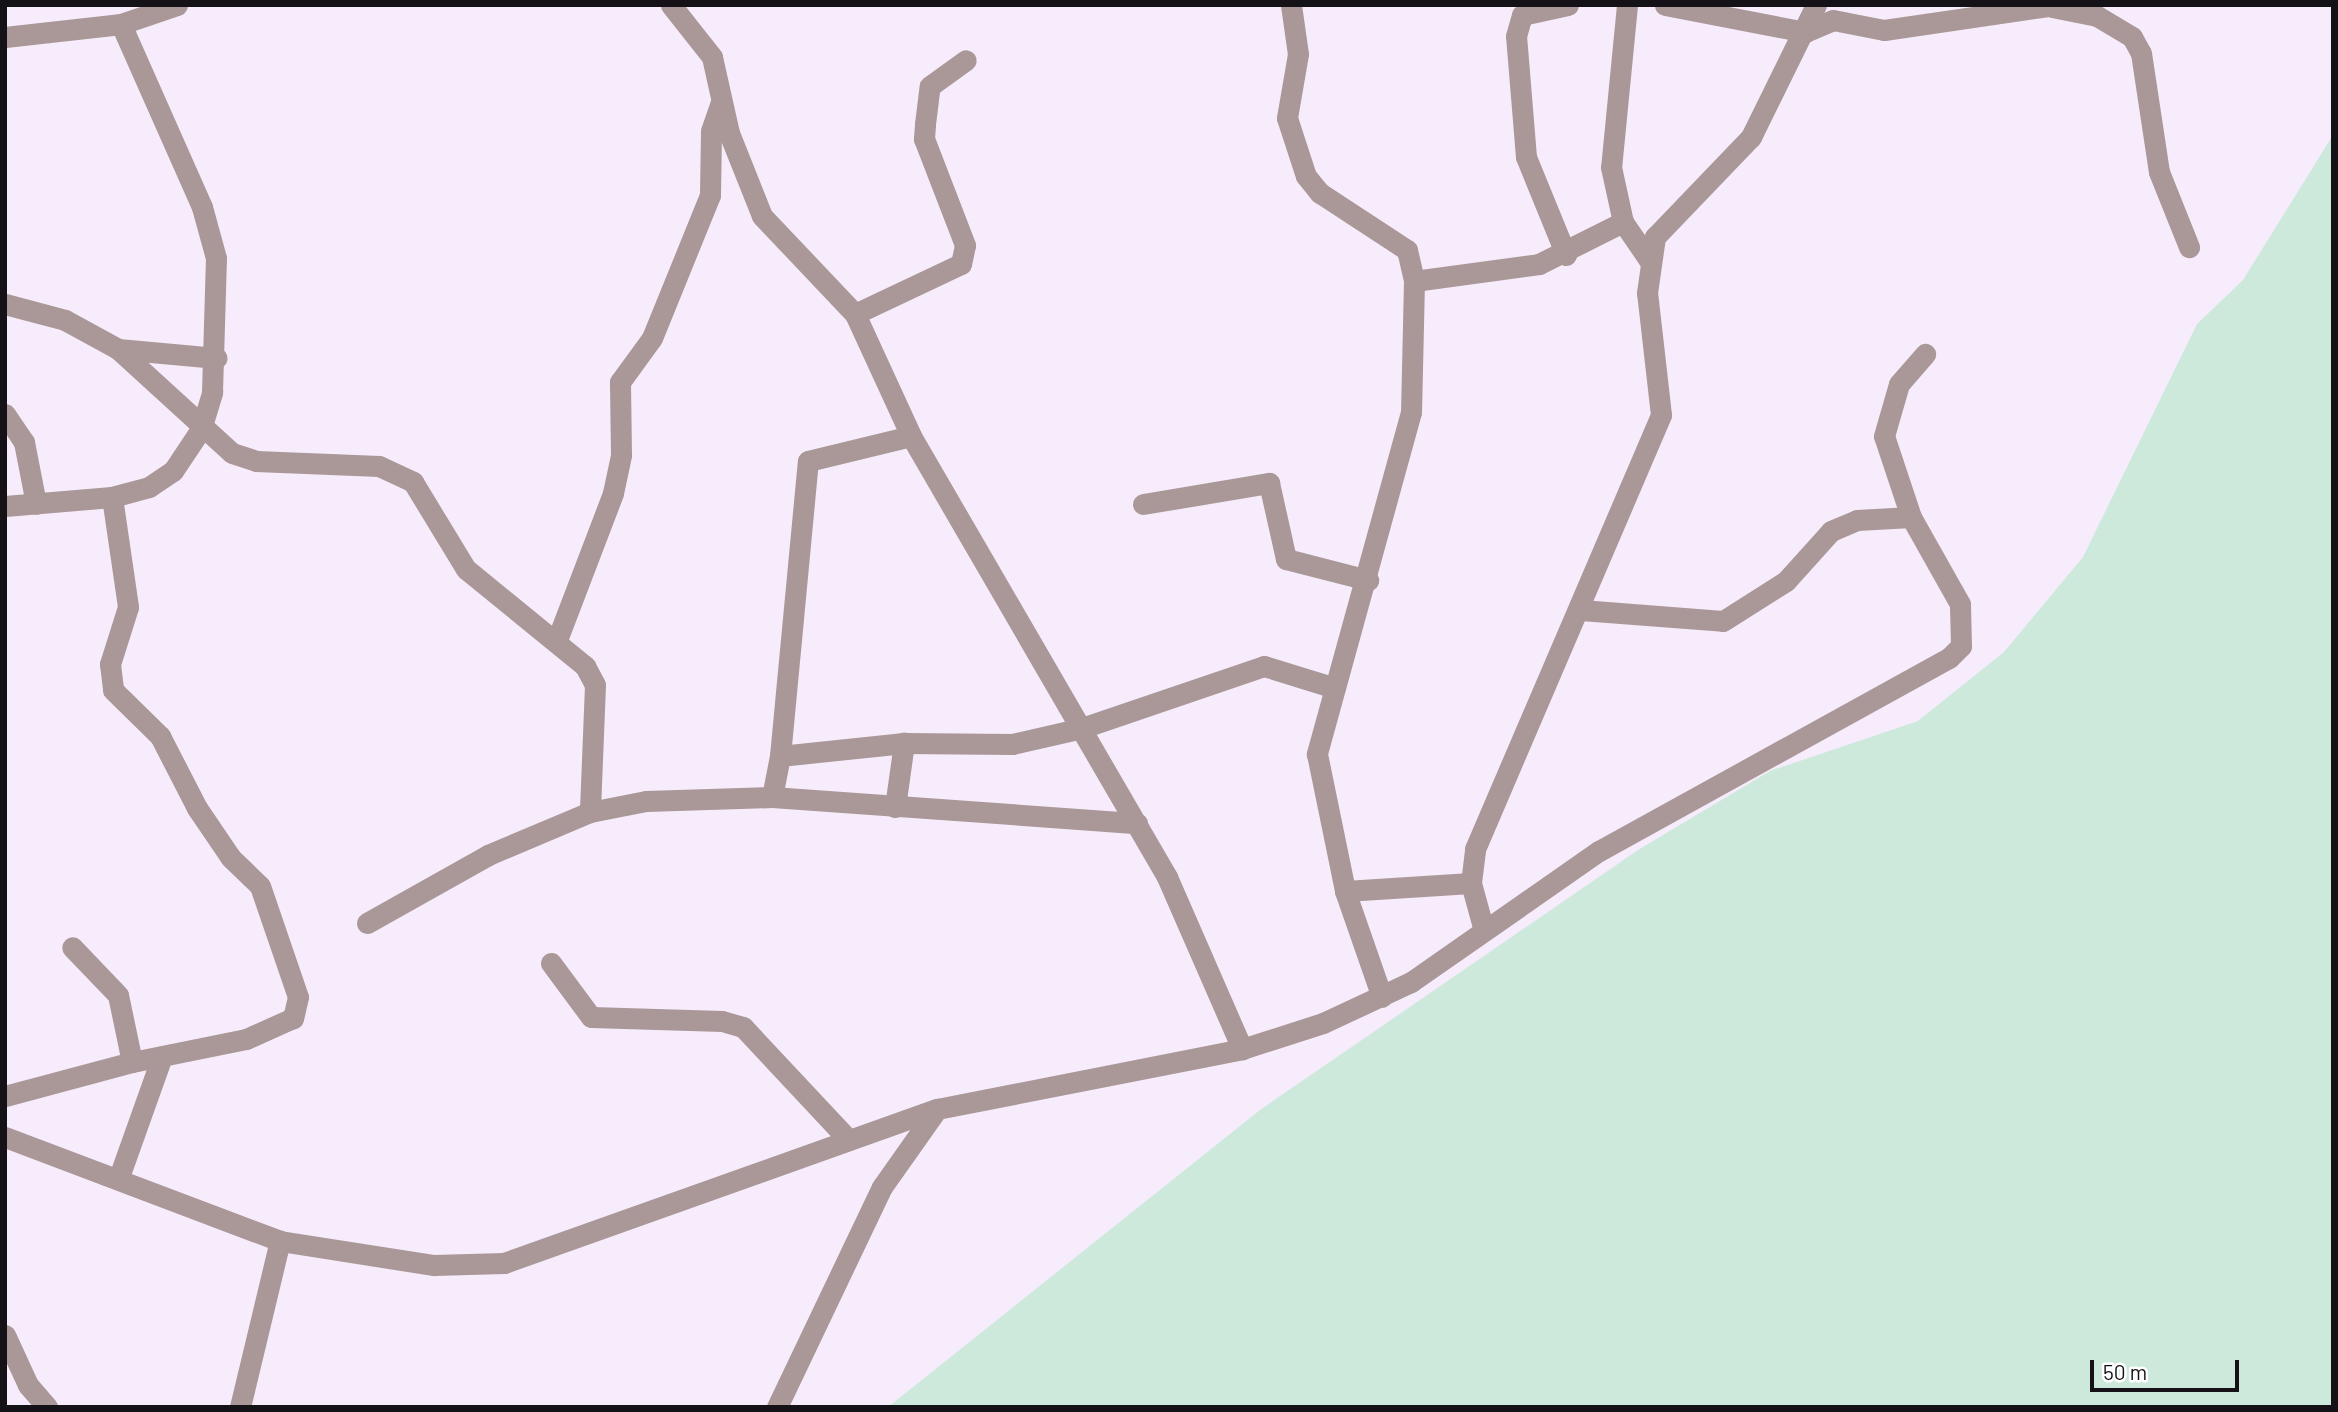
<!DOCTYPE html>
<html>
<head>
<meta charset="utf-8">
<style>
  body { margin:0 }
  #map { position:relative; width:2338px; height:1412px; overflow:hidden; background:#f6ecfb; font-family:Barlow,sans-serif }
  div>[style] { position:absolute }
  .green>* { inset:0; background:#cde9db }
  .street>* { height:21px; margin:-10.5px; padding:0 10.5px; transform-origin:10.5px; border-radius:10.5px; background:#aa9797 }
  span { translate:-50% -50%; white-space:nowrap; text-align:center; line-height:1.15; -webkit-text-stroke:5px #fff; paint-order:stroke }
  .frame { position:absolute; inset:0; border:7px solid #151217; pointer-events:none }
  .scale { position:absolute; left:2090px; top:1360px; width:149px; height:32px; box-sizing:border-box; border:4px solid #151217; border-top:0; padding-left:9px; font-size:21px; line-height:24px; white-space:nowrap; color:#151217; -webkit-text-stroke:5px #fff; paint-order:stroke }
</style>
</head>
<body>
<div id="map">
  <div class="green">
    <div style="clip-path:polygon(2333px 135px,2333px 1407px,888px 1407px,1260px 1110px,1638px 850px,1770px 771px,1918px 721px,2004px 652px,2083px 557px,2197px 324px,2243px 280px)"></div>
  </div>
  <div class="street">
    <div style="left:671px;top:5px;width:66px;rotate:51.7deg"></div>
    <div style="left:712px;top:57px;width:78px;rotate:77.4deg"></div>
    <div style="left:729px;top:133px;width:89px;rotate:68.3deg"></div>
    <div style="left:762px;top:216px;width:135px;rotate:46.5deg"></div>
    <div style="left:855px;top:314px;width:134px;rotate:65.3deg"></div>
    <div style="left:911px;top:436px;width:510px;rotate:59.86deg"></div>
    <div style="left:1167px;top:877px;width:188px;rotate:66.4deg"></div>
    <div style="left:1291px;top:5px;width:49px;rotate:81.9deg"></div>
    <div style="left:1298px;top:54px;width:65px;rotate:99.8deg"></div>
    <div style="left:1287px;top:118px;width:61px;rotate:71.9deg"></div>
    <div style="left:1306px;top:176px;width:22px;rotate:51deg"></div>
    <div style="left:1320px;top:193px;width:104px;rotate:33.2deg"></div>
    <div style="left:1407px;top:250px;width:32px;rotate:77deg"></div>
    <div style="left:1414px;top:281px;width:131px;rotate:91.3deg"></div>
    <div style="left:1411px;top:412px;width:355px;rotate:105.4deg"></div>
    <div style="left:1317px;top:754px;width:140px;rotate:78.4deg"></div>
    <div style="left:1345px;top:891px;width:112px;rotate:70.8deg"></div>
    <div style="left:1627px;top:5px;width:163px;rotate:95.6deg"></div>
    <div style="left:1611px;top:167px;width:56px;rotate:77.7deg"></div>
    <div style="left:1623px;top:222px;width:46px;rotate:55.6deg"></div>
    <div style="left:1665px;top:5px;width:143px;rotate:10.9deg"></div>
    <div style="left:1805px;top:32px;width:30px;rotate:-23deg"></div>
    <div style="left:1833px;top:20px;width:52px;rotate:11.1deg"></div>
    <div style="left:1884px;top:30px;width:173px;rotate:-8.3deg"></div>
    <div style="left:2052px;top:7px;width:46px;rotate:11.3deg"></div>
    <div style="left:2097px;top:16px;width:41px;rotate:31deg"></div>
    <div style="left:2132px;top:37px;width:18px;rotate:61deg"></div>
    <div style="left:2141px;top:53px;width:120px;rotate:81.4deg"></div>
    <div style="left:2159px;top:172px;width:81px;rotate:68.2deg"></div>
    <div style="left:5px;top:37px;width:117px;rotate:-6.4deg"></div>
    <div style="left:121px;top:24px;width:59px;rotate:-18.7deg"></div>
    <div style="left:1566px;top:255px;width:106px;rotate:-112.2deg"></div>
    <div style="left:1526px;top:157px;width:121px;rotate:-94.7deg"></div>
    <div style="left:1516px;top:36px;width:22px;rotate:-74deg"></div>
    <div style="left:1522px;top:15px;width:47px;rotate:-12.3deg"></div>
    <div style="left:1414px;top:281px;width:126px;rotate:-7.7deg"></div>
    <div style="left:1539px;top:264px;width:94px;rotate:-26.6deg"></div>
    <div style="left:5px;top:304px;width:62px;rotate:14.9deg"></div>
    <div style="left:65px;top:320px;width:60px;rotate:28.7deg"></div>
    <div style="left:118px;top:349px;width:154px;rotate:42.4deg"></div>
    <div style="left:232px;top:453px;width:25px;rotate:18deg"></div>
    <div style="left:256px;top:461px;width:123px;rotate:2.3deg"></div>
    <div style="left:379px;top:466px;width:38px;rotate:25deg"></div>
    <div style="left:413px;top:482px;width:102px;rotate:58.7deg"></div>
    <div style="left:466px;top:569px;width:154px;rotate:39.2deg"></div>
    <div style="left:585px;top:666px;width:21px;rotate:62deg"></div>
    <div style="left:595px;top:685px;width:127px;rotate:92.3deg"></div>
    <div style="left:855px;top:314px;width:117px;rotate:-25.3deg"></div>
    <div style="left:961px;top:264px;width:19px;rotate:-78deg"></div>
    <div style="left:965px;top:245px;width:114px;rotate:-111.1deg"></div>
    <div style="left:924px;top:139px;width:15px;rotate:-86deg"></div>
    <div style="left:925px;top:124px;width:38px;rotate:-83deg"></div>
    <div style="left:930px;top:86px;width:44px;rotate:-35.8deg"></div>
    <div style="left:118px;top:349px;width:99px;rotate:5.2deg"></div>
    <div style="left:5px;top:414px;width:34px;rotate:56deg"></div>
    <div style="left:24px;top:442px;width:63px;rotate:79deg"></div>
    <div style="left:112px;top:497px;width:111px;rotate:81.7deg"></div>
    <div style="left:128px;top:607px;width:60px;rotate:107.5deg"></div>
    <div style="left:110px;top:664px;width:26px;rotate:83deg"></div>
    <div style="left:113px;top:690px;width:66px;rotate:44.4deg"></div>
    <div style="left:160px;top:736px;width:81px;rotate:62.8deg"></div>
    <div style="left:197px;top:808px;width:60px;rotate:55.8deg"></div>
    <div style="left:231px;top:858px;width:40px;rotate:44deg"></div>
    <div style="left:260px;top:886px;width:117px;rotate:71.1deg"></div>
    <div style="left:298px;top:997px;width:22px;rotate:103deg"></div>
    <div style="left:293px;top:1018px;width:51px;rotate:155.9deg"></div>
    <div style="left:246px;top:1039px;width:116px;rotate:168.6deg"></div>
    <div style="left:1143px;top:504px;width:128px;rotate:-9.5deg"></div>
    <div style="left:1269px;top:483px;width:78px;rotate:77.4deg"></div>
    <div style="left:1286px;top:559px;width:85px;rotate:14.4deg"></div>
    <div style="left:5px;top:506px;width:107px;rotate:-4.8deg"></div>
    <div style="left:112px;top:497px;width:38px;rotate:-15deg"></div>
    <div style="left:149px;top:487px;width:29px;rotate:-34deg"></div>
    <div style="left:173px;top:471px;width:50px;rotate:-56.3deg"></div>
    <div style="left:201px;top:429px;width:39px;rotate:-73deg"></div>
    <div style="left:212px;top:392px;width:134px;rotate:-88.3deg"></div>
    <div style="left:216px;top:258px;width:53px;rotate:-105.4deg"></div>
    <div style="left:202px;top:207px;width:200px;rotate:-113.9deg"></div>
    <div style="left:1581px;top:610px;width:142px;rotate:4.4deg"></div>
    <div style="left:1723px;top:621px;width:75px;rotate:-32.4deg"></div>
    <div style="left:1786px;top:581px;width:67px;rotate:-48deg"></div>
    <div style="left:1831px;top:531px;width:28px;rotate:-23deg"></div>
    <div style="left:1857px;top:520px;width:54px;rotate:-3.2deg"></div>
    <div style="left:557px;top:640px;width:157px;rotate:-69.1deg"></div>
    <div style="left:613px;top:493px;width:39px;rotate:-78deg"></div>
    <div style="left:621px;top:455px;width:73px;rotate:-90.8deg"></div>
    <div style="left:620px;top:382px;width:54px;rotate:-54deg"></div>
    <div style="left:652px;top:338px;width:154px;rotate:-67.9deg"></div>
    <div style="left:710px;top:195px;width:64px;rotate:-89.1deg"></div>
    <div style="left:711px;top:131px;width:31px;rotate:-71deg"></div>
    <div style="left:780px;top:756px;width:296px;rotate:-84.6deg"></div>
    <div style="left:808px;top:461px;width:106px;rotate:-13.6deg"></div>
    <div style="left:772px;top:797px;width:42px;rotate:-79deg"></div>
    <div style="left:780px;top:756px;width:125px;rotate:-6deg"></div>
    <div style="left:904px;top:743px;width:108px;rotate:0.5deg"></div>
    <div style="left:1012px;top:744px;width:72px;rotate:-12.9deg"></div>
    <div style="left:1082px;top:728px;width:192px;rotate:-18.8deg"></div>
    <div style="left:1264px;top:666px;width:74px;rotate:17.2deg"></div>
    <div style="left:895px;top:807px;width:65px;rotate:-82deg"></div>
    <div style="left:1345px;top:891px;width:126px;rotate:-3.6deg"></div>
    <div style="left:367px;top:923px;width:139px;rotate:-29.3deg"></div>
    <div style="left:488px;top:855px;width:111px;rotate:-22.9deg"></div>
    <div style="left:590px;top:812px;width:57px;rotate:-11.1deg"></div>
    <div style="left:646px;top:801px;width:126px;rotate:-1.8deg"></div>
    <div style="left:772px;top:797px;width:366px;rotate:4.1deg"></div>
    <div style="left:1483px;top:927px;width:46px;rotate:-105.3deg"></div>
    <div style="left:1471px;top:883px;width:34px;rotate:-83deg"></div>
    <div style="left:1475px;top:849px;width:472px;rotate:-66.8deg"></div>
    <div style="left:1661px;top:415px;width:123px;rotate:-96.5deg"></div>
    <div style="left:1647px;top:293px;width:57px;rotate:-81.9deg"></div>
    <div style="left:1655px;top:237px;width:139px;rotate:-46.2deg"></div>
    <div style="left:1751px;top:137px;width:147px;rotate:-63.8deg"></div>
    <div style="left:551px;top:963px;width:67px;rotate:53.5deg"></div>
    <div style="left:591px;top:1017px;width:131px;rotate:1.7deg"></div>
    <div style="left:722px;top:1021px;width:22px;rotate:16deg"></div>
    <div style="left:743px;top:1027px;width:152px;rotate:46.9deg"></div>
    <div style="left:5px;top:1096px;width:131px;rotate:-15deg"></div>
    <div style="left:132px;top:1062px;width:68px;rotate:-101.8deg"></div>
    <div style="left:118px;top:995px;width:66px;rotate:-133.8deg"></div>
    <div style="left:5px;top:1137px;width:294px;rotate:20.7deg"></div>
    <div style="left:280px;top:1241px;width:156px;rotate:8.9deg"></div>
    <div style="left:434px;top:1265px;width:70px;rotate:-1.6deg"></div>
    <div style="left:504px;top:1263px;width:460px;rotate:-19.6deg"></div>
    <div style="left:937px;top:1109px;width:311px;rotate:-11.1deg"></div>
    <div style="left:1242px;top:1049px;width:85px;rotate:-17.8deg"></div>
    <div style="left:1323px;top:1023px;width:97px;rotate:-25deg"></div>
    <div style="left:1411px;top:982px;width:229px;rotate:-34.9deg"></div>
    <div style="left:1599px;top:851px;width:400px;rotate:-28.9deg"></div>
    <div style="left:1949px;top:658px;width:17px;rotate:-45deg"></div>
    <div style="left:1961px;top:646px;width:42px;rotate:-91.4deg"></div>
    <div style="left:1960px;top:604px;width:100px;rotate:-119.4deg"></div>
    <div style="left:1911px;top:517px;width:85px;rotate:-108.4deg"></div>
    <div style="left:1884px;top:436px;width:54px;rotate:-73.9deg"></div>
    <div style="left:1899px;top:384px;width:40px;rotate:-49deg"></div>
    <div style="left:119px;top:1177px;width:128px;rotate:-70.4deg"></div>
    <div style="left:5px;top:1335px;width:55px;rotate:65.3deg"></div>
    <div style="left:28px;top:1385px;width:29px;rotate:49deg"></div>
    <div style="left:240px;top:1407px;width:171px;rotate:-76.5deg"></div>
    <div style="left:777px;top:1407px;width:244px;rotate:-64.5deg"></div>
    <div style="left:882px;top:1187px;width:95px;rotate:-54.8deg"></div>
  </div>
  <div class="frame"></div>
  <div class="scale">50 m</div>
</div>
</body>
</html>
